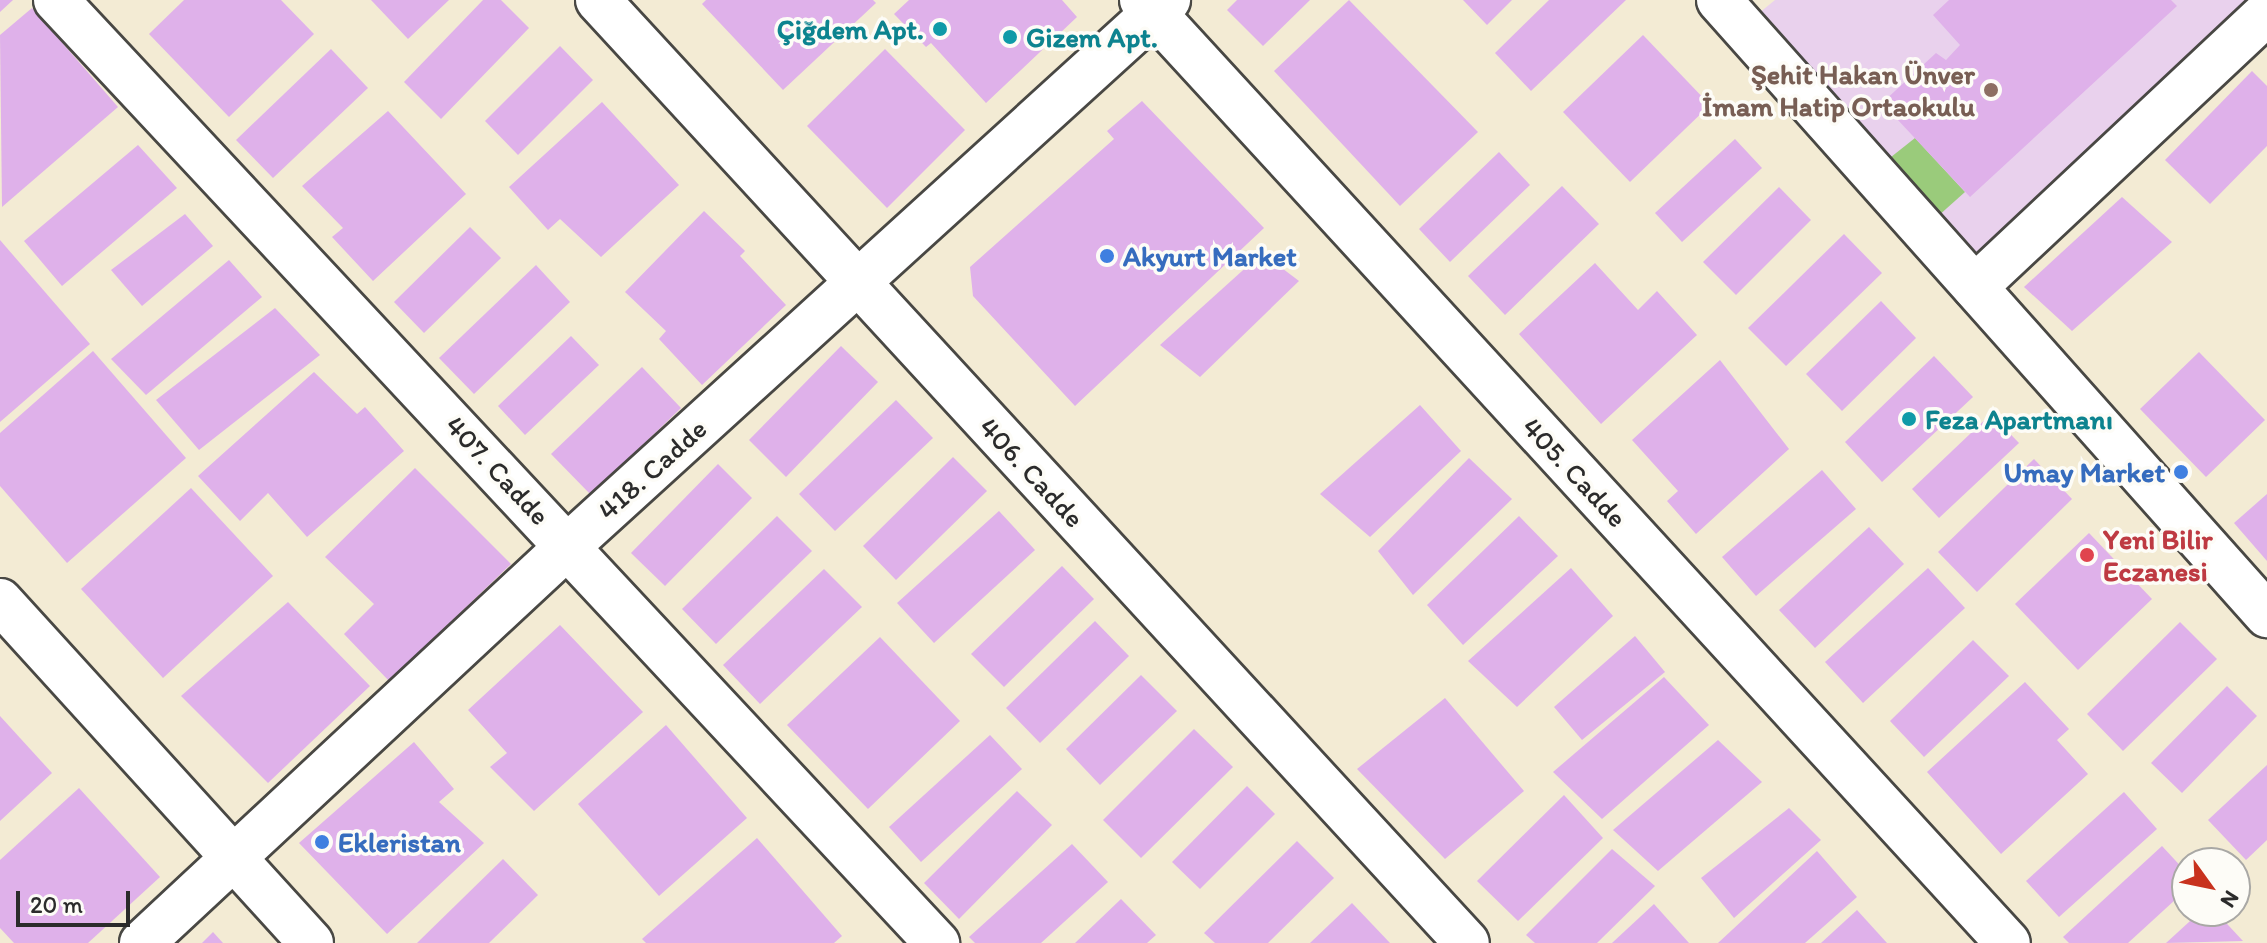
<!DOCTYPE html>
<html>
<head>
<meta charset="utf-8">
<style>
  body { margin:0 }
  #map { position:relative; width:2267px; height:943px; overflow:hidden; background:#f3ebd4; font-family:Itim,sans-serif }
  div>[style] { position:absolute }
  .built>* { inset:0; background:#e9d1ed }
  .green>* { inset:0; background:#9acb7b }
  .building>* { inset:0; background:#dfb1ea }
  .roads { filter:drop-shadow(2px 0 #494844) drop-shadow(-2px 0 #494844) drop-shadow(0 2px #494844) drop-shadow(0 -2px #494844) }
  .minor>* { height:44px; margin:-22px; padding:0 22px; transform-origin:22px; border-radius:22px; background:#fff }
  .dots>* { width:22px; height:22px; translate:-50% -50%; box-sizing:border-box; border:4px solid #fdfcf7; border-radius:50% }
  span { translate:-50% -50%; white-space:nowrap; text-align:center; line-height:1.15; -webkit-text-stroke:7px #fdfcf7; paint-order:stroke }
  .culture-label { font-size:28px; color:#0d838f; font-weight:700 }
  .right { translate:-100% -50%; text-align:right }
  .left { translate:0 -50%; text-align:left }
  .education-label { font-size:28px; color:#785e54; font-weight:700 }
  .shop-label { font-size:28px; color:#366cbe; font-weight:700 }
  .street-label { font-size:28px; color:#2b2b2b }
  .health-label { font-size:28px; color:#be3a42; font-weight:700 }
  .north { position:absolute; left:2171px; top:847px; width:80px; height:80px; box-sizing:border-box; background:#fdfcf7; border:2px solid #a9a8a5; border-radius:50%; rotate:123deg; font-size:22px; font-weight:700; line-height:32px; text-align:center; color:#2b2b2b }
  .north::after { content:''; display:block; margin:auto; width:28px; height:36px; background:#c8321e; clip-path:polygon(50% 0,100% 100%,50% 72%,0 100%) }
  .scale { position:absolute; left:16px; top:891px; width:114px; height:36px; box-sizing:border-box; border:4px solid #2b2b2b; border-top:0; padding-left:10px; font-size:24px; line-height:28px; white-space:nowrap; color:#2b2b2b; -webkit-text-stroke:6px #fdfcf7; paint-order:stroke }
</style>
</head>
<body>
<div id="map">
  <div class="built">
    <div style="clip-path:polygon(1775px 0,2252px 0,1982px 265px,1753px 18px)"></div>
  </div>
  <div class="green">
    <div style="clip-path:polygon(1915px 138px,1965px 192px,1937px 217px,1886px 161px)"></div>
  </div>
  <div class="building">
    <div style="clip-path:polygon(0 0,13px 0,0 12px)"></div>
    <div style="clip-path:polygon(184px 0,281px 0,314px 34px,229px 117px,149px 34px)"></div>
    <div style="clip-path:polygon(371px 0,449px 0,408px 39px)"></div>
    <div style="clip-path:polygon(483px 0,501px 0,529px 28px,441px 119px,404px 82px)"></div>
    <div style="clip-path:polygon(706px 0,873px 0,876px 3px,783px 90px,702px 4px)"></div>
    <div style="clip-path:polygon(909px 0,1062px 0,1077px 17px,986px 103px,931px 43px,926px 47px,894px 14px)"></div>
    <div style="clip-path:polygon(1237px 0,1310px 0,1263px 46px,1227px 10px)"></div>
    <div style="clip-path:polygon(1349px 0,1478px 132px,1400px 206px,1274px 71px)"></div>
    <div style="clip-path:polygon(1463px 0,1512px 0,1487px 25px)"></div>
    <div style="clip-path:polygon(1549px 0,1626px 0,1531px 91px,1495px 53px)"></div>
    <div style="clip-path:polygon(1949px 0,2171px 0,2177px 6px,1970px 197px,1882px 103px,1936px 53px,1946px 60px,1960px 45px,1933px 15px)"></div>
    <div style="clip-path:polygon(32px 8px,118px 107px,2px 207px,0 35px)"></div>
    <div style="clip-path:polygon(1643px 35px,1710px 105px,1630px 182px,1563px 112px)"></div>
    <div style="clip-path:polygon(560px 46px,593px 80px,518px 155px,485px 121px)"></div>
    <div style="clip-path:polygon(331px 49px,368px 88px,273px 178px,236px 140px)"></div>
    <div style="clip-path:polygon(885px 49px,965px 130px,887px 208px,807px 126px)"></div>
    <div style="clip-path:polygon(2252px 71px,2267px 86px,2267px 146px,2210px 204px,2165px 160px)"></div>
    <div style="clip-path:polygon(1142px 101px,1264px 228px,1075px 406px,973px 296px,970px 267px,1114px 139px,1107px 131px)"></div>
    <div style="clip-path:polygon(602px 102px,679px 185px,601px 257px,560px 219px,548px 230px,509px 187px)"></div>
    <div style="clip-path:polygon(388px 111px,466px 194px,373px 281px,332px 237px,343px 228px,302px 186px)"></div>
    <div style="clip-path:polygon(1735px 139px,1762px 168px,1682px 242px,1655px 213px)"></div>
    <div style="clip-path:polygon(138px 145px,177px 188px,62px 286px,24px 241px)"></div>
    <div style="clip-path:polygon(1499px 152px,1530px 185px,1450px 262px,1419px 229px)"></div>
    <div style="clip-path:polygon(1562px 186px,1599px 224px,1505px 315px,1468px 276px)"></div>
    <div style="clip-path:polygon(1779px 187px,1811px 220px,1736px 295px,1703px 262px)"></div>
    <div style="clip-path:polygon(2122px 197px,2172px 242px,2072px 331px,2024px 287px)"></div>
    <div style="clip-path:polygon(704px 211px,745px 251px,740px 256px,786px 305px,702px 385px,659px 339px,666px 331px,625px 292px)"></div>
    <div style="clip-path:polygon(185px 214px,213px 246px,142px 306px,111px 270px)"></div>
    <div style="clip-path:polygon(470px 227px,501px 258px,424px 333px,394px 302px)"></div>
    <div style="clip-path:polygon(1844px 234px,1882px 273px,1786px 366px,1748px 328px)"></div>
    <div style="clip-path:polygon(0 240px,90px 344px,0 422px)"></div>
    <div style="clip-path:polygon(1262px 253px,1299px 281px,1200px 377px,1160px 345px)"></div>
    <div style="clip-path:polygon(229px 260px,262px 297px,146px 395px,111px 359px)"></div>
    <div style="clip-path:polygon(1595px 263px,1638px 310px,1657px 291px,1697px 335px,1601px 424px,1519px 334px)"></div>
    <div style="clip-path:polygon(536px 265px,570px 302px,474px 394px,439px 358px)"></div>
    <div style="clip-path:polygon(1881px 301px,1916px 338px,1842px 411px,1806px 374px)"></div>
    <div style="clip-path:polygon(275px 308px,320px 355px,199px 450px,156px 400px)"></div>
    <div style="clip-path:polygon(571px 336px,599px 365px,525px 435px,498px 406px)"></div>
    <div style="clip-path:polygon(841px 346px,878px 382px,786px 477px,749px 440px)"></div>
    <div style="clip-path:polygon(93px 351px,186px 458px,67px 563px,0 486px,0 433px)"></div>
    <div style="clip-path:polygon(2199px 352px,2265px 420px,2206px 477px,2140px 409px)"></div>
    <div style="clip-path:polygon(1934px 356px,1973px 397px,1882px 482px,1845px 442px)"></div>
    <div style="clip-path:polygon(1720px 360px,1789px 449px,1696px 534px,1667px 501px,1678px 491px,1632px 440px)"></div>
    <div style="clip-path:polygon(642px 367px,681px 408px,591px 495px,551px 454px)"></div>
    <div style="clip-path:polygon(314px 372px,357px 414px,365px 407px,404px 451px,307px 537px,268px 493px,240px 521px,198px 476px)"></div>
    <div style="clip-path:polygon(896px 400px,933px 438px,835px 531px,799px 494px)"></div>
    <div style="clip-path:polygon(1420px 405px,1461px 451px,1370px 537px,1320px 494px)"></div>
    <div style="clip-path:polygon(1991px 414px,2019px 443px,1939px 518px,1912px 489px)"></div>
    <div style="clip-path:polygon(953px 457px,987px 491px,896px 580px,863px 546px)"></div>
    <div style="clip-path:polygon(1469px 458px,1512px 499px,1413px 595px,1378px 551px)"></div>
    <div style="clip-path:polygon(2034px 459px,2072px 499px,1977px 592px,1938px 552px)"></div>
    <div style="clip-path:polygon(718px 464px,752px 498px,665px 586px,631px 553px)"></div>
    <div style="clip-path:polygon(415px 468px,511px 564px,389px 681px,344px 634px,374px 604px,325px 557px)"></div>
    <div style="clip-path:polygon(1822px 470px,1856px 509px,1756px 596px,1722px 557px)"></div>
    <div style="clip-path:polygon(191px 488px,273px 576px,163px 678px,81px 589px)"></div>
    <div style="clip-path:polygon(2267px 494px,2267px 561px,2234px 523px)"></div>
    <div style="clip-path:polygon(999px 511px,1035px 550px,934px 643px,897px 603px)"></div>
    <div style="clip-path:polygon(777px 516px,812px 551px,716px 644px,682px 609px)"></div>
    <div style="clip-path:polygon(1519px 516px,1558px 556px,1463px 645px,1427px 605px)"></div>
    <div style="clip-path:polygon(1869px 527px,1904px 564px,1815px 648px,1779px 610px)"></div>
    <div style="clip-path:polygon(2089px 533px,2152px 599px,2078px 670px,2015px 604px)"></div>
    <div style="clip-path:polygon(1062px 566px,1094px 599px,1004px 687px,971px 654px)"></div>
    <div style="clip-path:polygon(1571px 568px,1613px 616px,1517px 707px,1468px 661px)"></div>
    <div style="clip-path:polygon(1928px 568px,1965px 608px,1863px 703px,1825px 662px)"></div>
    <div style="clip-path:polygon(824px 569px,862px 607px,760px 704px,723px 665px)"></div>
    <div style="clip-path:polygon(288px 602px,370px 686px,268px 783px,181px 696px)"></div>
    <div style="clip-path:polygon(1095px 621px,1129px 656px,1040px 743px,1006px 708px)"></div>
    <div style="clip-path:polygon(2180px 622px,2217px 659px,2123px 751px,2087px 714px)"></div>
    <div style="clip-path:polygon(560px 625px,643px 712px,534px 811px,490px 767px,507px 753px,468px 710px)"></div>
    <div style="clip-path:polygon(1635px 636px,1665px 672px,1582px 740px,1554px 707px)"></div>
    <div style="clip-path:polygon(880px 637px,960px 721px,868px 809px,787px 725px)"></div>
    <div style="clip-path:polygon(1973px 640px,2009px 676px,1924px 757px,1890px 721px)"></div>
    <div style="clip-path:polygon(1141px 675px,1177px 711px,1100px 785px,1066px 749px)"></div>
    <div style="clip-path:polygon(1664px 677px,1709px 725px,1602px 819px,1553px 772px)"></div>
    <div style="clip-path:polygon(2025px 682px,2069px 729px,2057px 740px,2088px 774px,2001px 854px,1927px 772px)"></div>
    <div style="clip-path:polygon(2227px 686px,2257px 716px,2182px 793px,2151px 763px)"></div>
    <div style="clip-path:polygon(1445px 698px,1524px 791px,1445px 859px,1357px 769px)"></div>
    <div style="clip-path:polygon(0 716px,52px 773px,0 821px)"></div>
    <div style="clip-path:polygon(666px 725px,747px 818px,659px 896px,578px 804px)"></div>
    <div style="clip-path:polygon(1194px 729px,1233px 767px,1141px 858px,1103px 820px)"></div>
    <div style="clip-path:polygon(990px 735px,1022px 769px,921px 862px,889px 827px)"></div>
    <div style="clip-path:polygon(1718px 740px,1762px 782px,1658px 871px,1613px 830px)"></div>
    <div style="clip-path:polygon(414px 742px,454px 789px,439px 802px,484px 843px,387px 934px,299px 843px)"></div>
    <div style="clip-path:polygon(2267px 765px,2267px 840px,2246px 860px,2208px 820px)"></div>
    <div style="clip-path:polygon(1247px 786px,1275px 814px,1200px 889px,1172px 862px)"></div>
    <div style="clip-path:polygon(79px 788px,160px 877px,88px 943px,14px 943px,0 928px,0 860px)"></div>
    <div style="clip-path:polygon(1017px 791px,1052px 825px,959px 919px,924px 883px)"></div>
    <div style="clip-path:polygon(2124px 792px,2157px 829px,2059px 917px,2026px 881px)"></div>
    <div style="clip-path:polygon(1564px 795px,1603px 838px,1518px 921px,1477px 881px)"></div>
    <div style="clip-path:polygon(1789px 808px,1821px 840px,1734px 918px,1701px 878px)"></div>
    <div style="clip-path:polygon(757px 838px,842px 936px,834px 943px,646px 943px,642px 939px)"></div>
    <div style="clip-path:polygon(1297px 841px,1334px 878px,1268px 943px,1215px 943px,1204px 933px)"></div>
    <div style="clip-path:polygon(1072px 844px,1108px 882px,1041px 943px,975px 943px,969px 937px)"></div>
    <div style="clip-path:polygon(2162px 846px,2187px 873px,2187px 889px,2128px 943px,2069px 943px,2063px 937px)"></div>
    <div style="clip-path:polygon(1612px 849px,1655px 886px,1597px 943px,1535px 943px,1526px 935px)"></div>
    <div style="clip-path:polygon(1817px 851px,1857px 897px,1805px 943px,1718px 943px)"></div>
    <div style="clip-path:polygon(503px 859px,538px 895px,489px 943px,417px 943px)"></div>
    <div style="clip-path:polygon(1121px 899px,1156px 935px,1147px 943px,1075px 943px)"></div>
    <div style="clip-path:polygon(1352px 903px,1390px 943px,1310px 943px)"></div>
    <div style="clip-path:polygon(1654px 904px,1689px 943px,1612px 943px)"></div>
    <div style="clip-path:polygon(1857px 910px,1887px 943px,1821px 943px)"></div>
    <div style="clip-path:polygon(2201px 911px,2215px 911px,2243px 941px,2166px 943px)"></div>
    <div style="clip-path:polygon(213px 932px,223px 943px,202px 943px)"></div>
  </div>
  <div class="roads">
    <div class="minor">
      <div style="left:56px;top:0;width:1291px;rotate:46.95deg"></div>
      <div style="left:598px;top:0;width:1282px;rotate:47.34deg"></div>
      <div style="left:1142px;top:0;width:1280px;rotate:47.44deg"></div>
      <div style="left:1719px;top:0;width:824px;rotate:48.3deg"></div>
      <div style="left:1975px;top:287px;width:400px;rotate:-43.2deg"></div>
      <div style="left:0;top:601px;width:462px;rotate:47.7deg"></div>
      <div style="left:142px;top:943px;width:584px;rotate:-42.99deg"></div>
      <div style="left:569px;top:545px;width:810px;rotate:-42.3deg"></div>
    </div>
  </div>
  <div class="dots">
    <div style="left:940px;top:29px;background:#0f9aa8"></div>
    <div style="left:1010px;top:37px;background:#0f9aa8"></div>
    <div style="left:1991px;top:90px;background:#8d6e63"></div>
    <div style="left:1107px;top:256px;background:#3f7fe0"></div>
    <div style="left:1909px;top:419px;background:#0f9aa8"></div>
    <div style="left:2181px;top:472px;background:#3f7fe0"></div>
    <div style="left:2087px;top:555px;background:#e0444e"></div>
    <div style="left:322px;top:842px;background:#3f7fe0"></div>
  </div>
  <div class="culture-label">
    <span class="right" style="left:924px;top:29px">Çiğdem Apt.</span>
    <span class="left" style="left:1026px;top:37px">Gizem Apt.</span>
    <span class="left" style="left:1925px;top:419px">Feza Apartmanı</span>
  </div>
  <div class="education-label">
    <span class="right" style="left:1975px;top:90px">Şehit Hakan Ünver<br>İmam Hatip Ortaokulu</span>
  </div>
  <div class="shop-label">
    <span class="left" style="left:1123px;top:256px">Akyurt Market</span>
    <span class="right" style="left:2165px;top:472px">Umay Market</span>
    <span class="left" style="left:338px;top:842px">Ekleristan</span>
  </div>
  <div class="street-label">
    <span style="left:652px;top:469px;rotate:-42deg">418. Cadde</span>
    <span style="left:498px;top:470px;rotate:47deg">407. Cadde</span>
    <span style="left:1032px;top:472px;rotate:47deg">406. Cadde</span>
    <span style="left:1575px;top:472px;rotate:47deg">405. Cadde</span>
  </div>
  <div class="health-label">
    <span class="left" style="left:2103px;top:555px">Yeni Bilir<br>Eczanesi</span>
  </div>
  <div class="north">N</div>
  <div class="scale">20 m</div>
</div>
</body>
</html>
